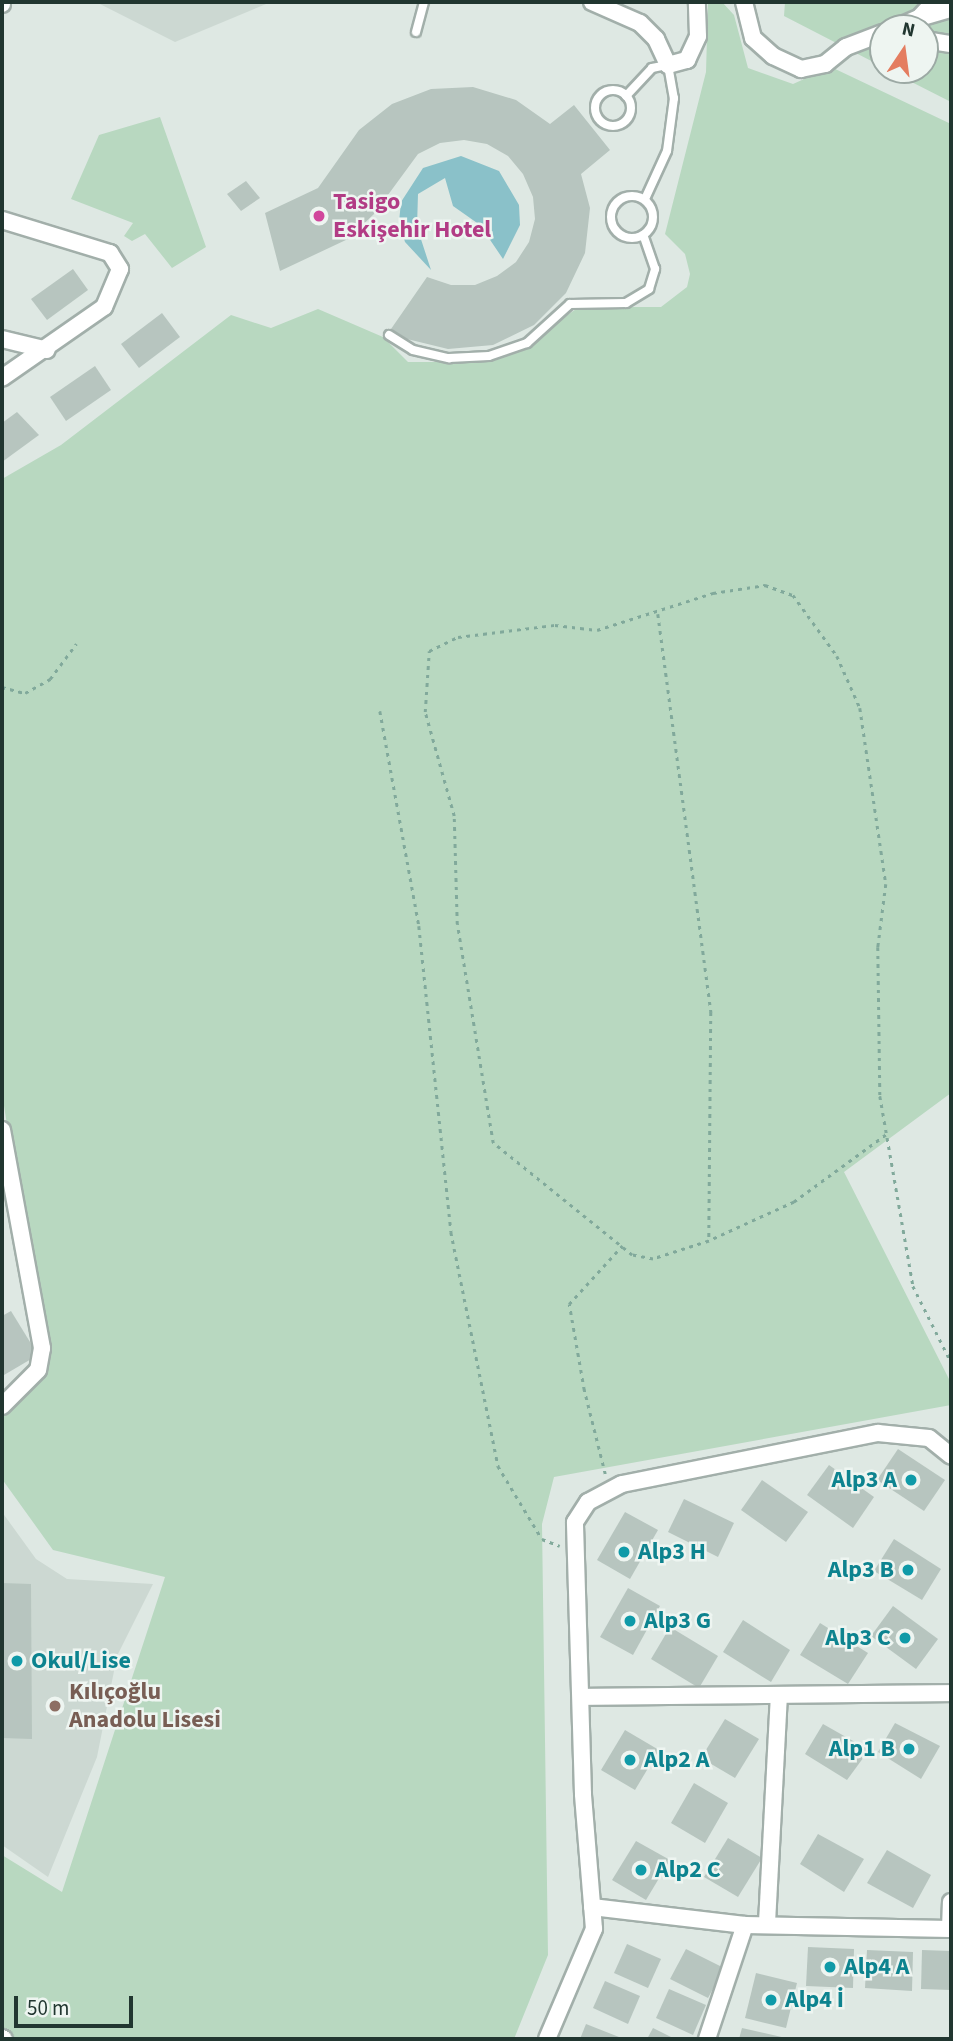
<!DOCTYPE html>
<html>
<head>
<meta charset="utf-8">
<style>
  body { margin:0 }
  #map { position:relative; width:953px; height:2041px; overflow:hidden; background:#dee8e3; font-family:"Source Sans 3",sans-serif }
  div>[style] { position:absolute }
  .built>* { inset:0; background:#ccd8d2 }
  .green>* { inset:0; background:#b8d8c0 }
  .water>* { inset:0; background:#8ac1c9 }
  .building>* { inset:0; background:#b7c5bf }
  .path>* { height:2.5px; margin-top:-1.25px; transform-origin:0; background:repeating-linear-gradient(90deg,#81a99b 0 3.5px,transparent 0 8.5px) }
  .roads { filter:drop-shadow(2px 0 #a2afaa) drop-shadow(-2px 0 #a2afaa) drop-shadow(0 2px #a2afaa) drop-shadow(0 -2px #a2afaa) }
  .lane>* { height:8px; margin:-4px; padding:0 4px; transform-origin:4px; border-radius:4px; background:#fff }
  .lane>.ring { margin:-4px; padding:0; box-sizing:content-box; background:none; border:8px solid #fff; border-radius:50% }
  .street>* { height:16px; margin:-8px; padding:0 8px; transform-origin:8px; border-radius:8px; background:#fff }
  .dots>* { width:19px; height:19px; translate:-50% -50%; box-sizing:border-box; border:4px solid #eef5f1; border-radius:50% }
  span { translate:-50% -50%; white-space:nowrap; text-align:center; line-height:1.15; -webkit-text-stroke:5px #eef5f1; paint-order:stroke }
  .hotel-label { font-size:24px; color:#b23c85; font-weight:700 }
  .left { translate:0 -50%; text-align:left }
  .culture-label { font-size:24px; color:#0d838f; font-weight:700 }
  .right { translate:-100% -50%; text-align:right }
  .education-label { font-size:24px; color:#785e54; font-weight:700 }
  .frame { position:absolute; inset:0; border:4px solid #213630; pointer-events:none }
  .north { position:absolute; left:869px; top:14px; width:70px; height:70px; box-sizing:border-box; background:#eef5f1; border:2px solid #9ca9a4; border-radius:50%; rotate:13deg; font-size:19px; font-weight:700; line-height:28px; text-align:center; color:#213630 }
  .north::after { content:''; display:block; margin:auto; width:24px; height:32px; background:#e47d60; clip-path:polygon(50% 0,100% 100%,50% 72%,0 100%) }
  .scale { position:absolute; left:14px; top:1996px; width:119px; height:32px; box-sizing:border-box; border:4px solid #213630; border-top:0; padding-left:9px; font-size:21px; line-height:24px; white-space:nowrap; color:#213630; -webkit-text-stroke:5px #eef5f1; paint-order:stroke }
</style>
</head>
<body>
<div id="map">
  <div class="built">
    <div style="clip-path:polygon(96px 2px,271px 2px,175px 42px)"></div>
    <div style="clip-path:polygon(2px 1512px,36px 1559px,67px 1579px,153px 1584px,117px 1656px,97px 1757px,48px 1877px,2px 1845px)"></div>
  </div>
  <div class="green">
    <div style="clip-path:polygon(708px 2px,722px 2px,734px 15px,748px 68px,793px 84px,831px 67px,951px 124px,951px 1093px,844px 1172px,951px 1383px,951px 1405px,554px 1477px,542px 1524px,548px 1955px,514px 2039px,2px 2039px,2px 1855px,62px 1892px,165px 1577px,53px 1550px,2px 1479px,2px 1406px,22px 1388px,42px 1348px,2px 1093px,2px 479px,61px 445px,231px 315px,271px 328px,318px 309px,383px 337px,408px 362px,455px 362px,510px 355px,579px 307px,661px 307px,687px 287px,690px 274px,685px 254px,665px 234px,706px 72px)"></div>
    <div style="clip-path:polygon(785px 2px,951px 2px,951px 102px,888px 70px,925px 70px,925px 28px,883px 28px,883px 67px,784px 16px)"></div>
    <div style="clip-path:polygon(160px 117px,206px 247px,172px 268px,145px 234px,132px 241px,124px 236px,133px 223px,71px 199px,99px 135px)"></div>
  </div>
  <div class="water">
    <div style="clip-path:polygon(461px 156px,499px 171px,519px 205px,520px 225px,503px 259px,480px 225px,453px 206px,445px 178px,418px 194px,417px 227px,431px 270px,405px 242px,399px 222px,401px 202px,423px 168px)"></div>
  </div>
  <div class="building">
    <div style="clip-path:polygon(473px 87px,516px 100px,550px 124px,574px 105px,610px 150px,581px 174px,590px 208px,585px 253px,566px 293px,534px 325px,493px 345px,448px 349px,407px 339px,391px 329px,427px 277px,451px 285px,475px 285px,497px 276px,516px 262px,529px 242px,535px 219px,533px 197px,523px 174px,508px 156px,487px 144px,464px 140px,440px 143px,418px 154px,374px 214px,348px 239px,280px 271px,265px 213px,318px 188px,359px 130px,392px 104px,431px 89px)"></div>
    <div style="clip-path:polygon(246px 181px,260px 198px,241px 211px,227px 194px)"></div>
    <div style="clip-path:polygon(73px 269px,88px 290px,47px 320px,31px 299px)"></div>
    <div style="clip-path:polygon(162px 313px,180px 337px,139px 368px,121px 344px)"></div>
    <div style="clip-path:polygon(95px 366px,111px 390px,66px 421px,50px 397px)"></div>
    <div style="clip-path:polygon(17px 412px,39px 435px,2px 462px,2px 423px)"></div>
    <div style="clip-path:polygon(11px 1311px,38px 1355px,4px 1375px,2px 1316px)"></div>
    <div style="clip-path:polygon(898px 1449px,945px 1480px,924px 1511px,877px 1480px)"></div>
    <div style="clip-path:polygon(829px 1465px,874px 1497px,853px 1528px,807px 1495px)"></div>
    <div style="clip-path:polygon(762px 1480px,808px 1512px,786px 1542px,741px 1510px)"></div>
    <div style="clip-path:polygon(684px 1499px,734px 1523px,718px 1557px,668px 1532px)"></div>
    <div style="clip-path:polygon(625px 1512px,658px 1530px,630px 1579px,597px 1560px)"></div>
    <div style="clip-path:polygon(894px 1539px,941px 1569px,922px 1600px,874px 1571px)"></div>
    <div style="clip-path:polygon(2px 1583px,31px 1584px,32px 1739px,2px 1738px)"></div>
    <div style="clip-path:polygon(628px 1588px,660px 1606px,633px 1655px,600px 1637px)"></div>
    <div style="clip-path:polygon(893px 1606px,938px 1639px,916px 1669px,871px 1636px)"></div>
    <div style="clip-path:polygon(743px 1620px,790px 1650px,771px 1682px,723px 1652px)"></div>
    <div style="clip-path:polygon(820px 1623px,868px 1653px,848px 1684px,800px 1655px)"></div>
    <div style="clip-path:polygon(670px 1627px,718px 1656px,699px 1688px,651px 1659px)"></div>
    <div style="clip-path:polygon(725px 1719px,759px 1739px,735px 1778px,701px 1758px)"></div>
    <div style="clip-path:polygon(895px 1723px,940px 1746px,921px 1779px,878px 1752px)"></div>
    <div style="clip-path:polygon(823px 1724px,869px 1750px,847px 1780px,805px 1754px)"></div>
    <div style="clip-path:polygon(625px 1730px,659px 1750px,635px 1790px,601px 1770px)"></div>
    <div style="clip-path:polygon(694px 1783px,728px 1803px,705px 1843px,671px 1823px)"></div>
    <div style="clip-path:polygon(818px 1834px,864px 1859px,844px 1892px,800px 1864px)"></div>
    <div style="clip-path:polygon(728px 1838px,762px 1858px,738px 1897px,704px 1877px)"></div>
    <div style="clip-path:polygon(636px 1841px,670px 1860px,646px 1900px,612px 1880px)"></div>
    <div style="clip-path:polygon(887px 1850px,931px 1875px,913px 1908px,867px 1883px)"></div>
    <div style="clip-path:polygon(627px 1944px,661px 1959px,648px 1988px,614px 1973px)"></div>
    <div style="clip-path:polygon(808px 1947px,854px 1949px,853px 1988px,806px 1986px)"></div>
    <div style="clip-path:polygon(686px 1949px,724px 1968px,708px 1998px,670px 1979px)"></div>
    <div style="clip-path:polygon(867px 1950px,913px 1952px,912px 1991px,865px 1988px)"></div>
    <div style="clip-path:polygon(922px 1950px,951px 1951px,951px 1990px,921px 1989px)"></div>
    <div style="clip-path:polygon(756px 1973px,797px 1983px,786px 2028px,745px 2018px)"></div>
    <div style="clip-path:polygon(605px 1981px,640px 1996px,628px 2024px,593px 2008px)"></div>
    <div style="clip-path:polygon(669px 1989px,706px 2005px,693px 2035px,656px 2018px)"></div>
    <div style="clip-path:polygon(586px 2024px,619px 2037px,618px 2039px,580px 2039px)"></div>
    <div style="clip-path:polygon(653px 2028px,675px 2039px,647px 2039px)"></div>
    <div style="clip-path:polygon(742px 2028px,786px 2038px,786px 2039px,739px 2039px)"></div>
  </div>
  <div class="path">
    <div style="left:658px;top:614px;width:402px;rotate:82.4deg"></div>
    <div style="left:711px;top:1012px;width:229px;rotate:90.5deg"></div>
    <div style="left:2px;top:687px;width:24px;rotate:15deg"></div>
    <div style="left:25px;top:693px;width:29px;rotate:-29deg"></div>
    <div style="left:50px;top:679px;width:44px;rotate:-53.4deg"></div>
    <div style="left:380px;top:711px;width:219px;rotate:79.7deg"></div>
    <div style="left:419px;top:926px;width:308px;rotate:84deg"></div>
    <div style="left:451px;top:1232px;width:239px;rotate:78.6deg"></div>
    <div style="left:498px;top:1466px;width:85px;rotate:58.9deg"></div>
    <div style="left:542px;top:1539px;width:19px;rotate:21deg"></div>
    <div style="left:886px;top:1135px;width:114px;rotate:143.9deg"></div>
    <div style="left:794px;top:1202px;width:94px;rotate:155.4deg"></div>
    <div style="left:709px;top:1241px;width:59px;rotate:162.2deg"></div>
    <div style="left:653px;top:1259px;width:21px;rotate:-169deg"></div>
    <div style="left:632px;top:1255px;width:179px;rotate:-141.1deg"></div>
    <div style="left:493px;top:1143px;width:222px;rotate:-99.3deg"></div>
    <div style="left:457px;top:924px;width:108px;rotate:-91.6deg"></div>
    <div style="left:454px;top:816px;width:108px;rotate:-105.6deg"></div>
    <div style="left:425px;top:712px;width:61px;rotate:-86.2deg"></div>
    <div style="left:429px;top:651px;width:32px;rotate:-26deg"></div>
    <div style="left:458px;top:637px;width:98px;rotate:-7.1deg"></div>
    <div style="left:555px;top:625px;width:42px;rotate:6.8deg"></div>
    <div style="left:597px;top:630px;width:122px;rotate:-17.7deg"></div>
    <div style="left:713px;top:593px;width:53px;rotate:-8.7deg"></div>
    <div style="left:765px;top:585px;width:30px;rotate:20deg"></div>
    <div style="left:793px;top:595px;width:75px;rotate:54.2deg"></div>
    <div style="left:837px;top:656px;width:57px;rotate:66.1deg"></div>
    <div style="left:860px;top:708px;width:178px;rotate:81.6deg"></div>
    <div style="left:886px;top:884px;width:64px;rotate:97.2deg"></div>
    <div style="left:878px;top:947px;width:149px;rotate:89.2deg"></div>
    <div style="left:880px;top:1096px;width:193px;rotate:80.1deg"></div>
    <div style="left:913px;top:1286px;width:85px;rotate:63.4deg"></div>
    <div style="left:605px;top:1474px;width:87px;rotate:-104deg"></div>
    <div style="left:584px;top:1390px;width:87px;rotate:-99.9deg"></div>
    <div style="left:569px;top:1304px;width:79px;rotate:-47.6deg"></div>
  </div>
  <div class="roads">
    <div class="lane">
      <div style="left:416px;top:32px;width:31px;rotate:-75deg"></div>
      <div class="ring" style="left:595px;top:90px;width:28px;height:28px"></div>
      <div style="left:626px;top:96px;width:38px;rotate:-47deg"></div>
      <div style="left:652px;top:68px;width:16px;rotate:-11deg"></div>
      <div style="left:668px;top:65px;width:34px;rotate:80deg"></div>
      <div style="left:674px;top:98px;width:53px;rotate:97.5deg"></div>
      <div style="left:667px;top:151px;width:53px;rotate:114.6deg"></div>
      <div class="ring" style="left:611px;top:196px;width:34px;height:34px"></div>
      <div style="left:389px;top:335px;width:28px;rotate:32deg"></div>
      <div style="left:413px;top:350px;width:37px;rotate:13deg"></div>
      <div style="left:449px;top:358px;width:40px;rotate:-2.9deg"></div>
      <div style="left:489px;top:356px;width:40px;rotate:-18.9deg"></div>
      <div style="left:527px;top:343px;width:58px;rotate:-42.2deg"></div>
      <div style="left:570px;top:304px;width:56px;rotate:-1deg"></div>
      <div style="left:626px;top:303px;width:27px;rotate:-31deg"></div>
      <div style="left:649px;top:289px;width:21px;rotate:-73deg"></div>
      <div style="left:655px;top:269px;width:36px;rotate:-109deg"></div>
    </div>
    <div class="street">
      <div style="left:592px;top:2px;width:52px;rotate:23.6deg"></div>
      <div style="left:640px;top:23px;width:23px;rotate:45deg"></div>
      <div style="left:656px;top:39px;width:29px;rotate:65deg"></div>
      <div style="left:668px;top:65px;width:20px;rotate:-15deg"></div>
      <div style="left:687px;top:60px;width:26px;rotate:-65deg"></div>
      <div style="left:698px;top:36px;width:34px;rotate:-92deg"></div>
      <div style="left:744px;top:2px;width:37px;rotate:76deg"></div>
      <div style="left:753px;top:38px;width:27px;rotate:42deg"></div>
      <div style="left:773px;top:56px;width:31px;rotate:25deg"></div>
      <div style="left:801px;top:69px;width:25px;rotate:-12deg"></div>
      <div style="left:825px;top:64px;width:27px;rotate:-39deg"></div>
      <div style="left:846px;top:47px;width:40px;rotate:-21deg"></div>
      <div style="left:2px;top:4px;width:2px;rotate:-90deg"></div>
      <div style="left:919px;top:18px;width:33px;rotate:-16deg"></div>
      <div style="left:895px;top:28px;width:26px;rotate:-23deg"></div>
      <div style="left:919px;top:18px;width:22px;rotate:-47deg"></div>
      <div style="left:925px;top:40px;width:26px;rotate:9deg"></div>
      <div style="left:2px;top:220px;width:113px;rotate:17deg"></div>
      <div style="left:110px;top:253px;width:19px;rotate:58deg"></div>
      <div style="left:120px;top:269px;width:41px;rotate:112.8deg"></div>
      <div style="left:104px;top:307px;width:124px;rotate:145.2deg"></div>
      <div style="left:2px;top:339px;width:46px;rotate:13.7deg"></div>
      <div style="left:2px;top:1130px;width:222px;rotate:79.6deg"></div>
      <div style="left:42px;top:1348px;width:22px;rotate:100deg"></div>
      <div style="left:38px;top:1370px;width:51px;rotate:135deg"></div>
      <div style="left:581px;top:1697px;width:370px;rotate:-0.6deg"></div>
      <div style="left:592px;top:1907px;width:154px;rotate:6.7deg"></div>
      <div style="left:745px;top:1925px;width:205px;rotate:1.1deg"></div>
      <div style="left:950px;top:1929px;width:27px;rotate:-88deg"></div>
      <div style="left:767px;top:1923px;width:228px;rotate:-87deg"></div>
      <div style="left:2px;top:2038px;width:2px;rotate:27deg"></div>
      <div style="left:547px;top:2039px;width:120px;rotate:-66.9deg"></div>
      <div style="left:594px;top:1929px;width:135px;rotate:-94.7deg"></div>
      <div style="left:583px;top:1794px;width:272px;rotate:-91.7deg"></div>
      <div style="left:575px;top:1522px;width:24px;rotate:-57deg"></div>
      <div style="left:588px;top:1502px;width:38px;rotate:-28deg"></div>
      <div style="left:622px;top:1484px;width:261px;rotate:-11.3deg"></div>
      <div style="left:878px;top:1433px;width:51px;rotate:5.6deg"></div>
      <div style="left:929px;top:1438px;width:28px;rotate:39deg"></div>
      <div style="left:707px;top:2039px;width:120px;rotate:-71.6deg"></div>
    </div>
  </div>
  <div class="dots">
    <div style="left:319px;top:216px;background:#d1479c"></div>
    <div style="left:911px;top:1480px;background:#0f9aa8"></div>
    <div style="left:624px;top:1552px;background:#0f9aa8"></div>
    <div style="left:908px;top:1570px;background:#0f9aa8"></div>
    <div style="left:630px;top:1621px;background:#0f9aa8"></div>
    <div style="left:905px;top:1638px;background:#0f9aa8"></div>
    <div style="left:17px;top:1661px;background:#0f9aa8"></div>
    <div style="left:55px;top:1706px;background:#8d6e63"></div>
    <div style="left:909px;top:1749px;background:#0f9aa8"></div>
    <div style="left:630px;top:1760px;background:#0f9aa8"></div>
    <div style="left:641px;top:1870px;background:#0f9aa8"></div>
    <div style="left:830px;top:1967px;background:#0f9aa8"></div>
    <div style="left:771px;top:2000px;background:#0f9aa8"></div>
  </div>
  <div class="hotel-label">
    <span class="left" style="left:333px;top:216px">Tasigo<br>Eskişehir Hotel</span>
  </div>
  <div class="culture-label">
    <span class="right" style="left:897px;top:1480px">Alp3 A</span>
    <span class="left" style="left:638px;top:1552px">Alp3 H</span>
    <span class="right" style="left:894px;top:1570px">Alp3 B</span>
    <span class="left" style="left:644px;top:1621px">Alp3 G</span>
    <span class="right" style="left:891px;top:1638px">Alp3 C</span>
    <span class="left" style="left:31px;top:1661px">Okul/Lise</span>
    <span class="right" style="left:895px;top:1749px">Alp1 B</span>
    <span class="left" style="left:644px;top:1760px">Alp2 A</span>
    <span class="left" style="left:655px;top:1870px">Alp2 C</span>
    <span class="left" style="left:844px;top:1967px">Alp4 A</span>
    <span class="left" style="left:785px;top:2000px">Alp4 İ</span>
  </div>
  <div class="education-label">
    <span class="left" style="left:69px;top:1706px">Kılıçoğlu<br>Anadolu Lisesi</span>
  </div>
  <div class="frame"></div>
  <div class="north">N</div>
  <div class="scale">50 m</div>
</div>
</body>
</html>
